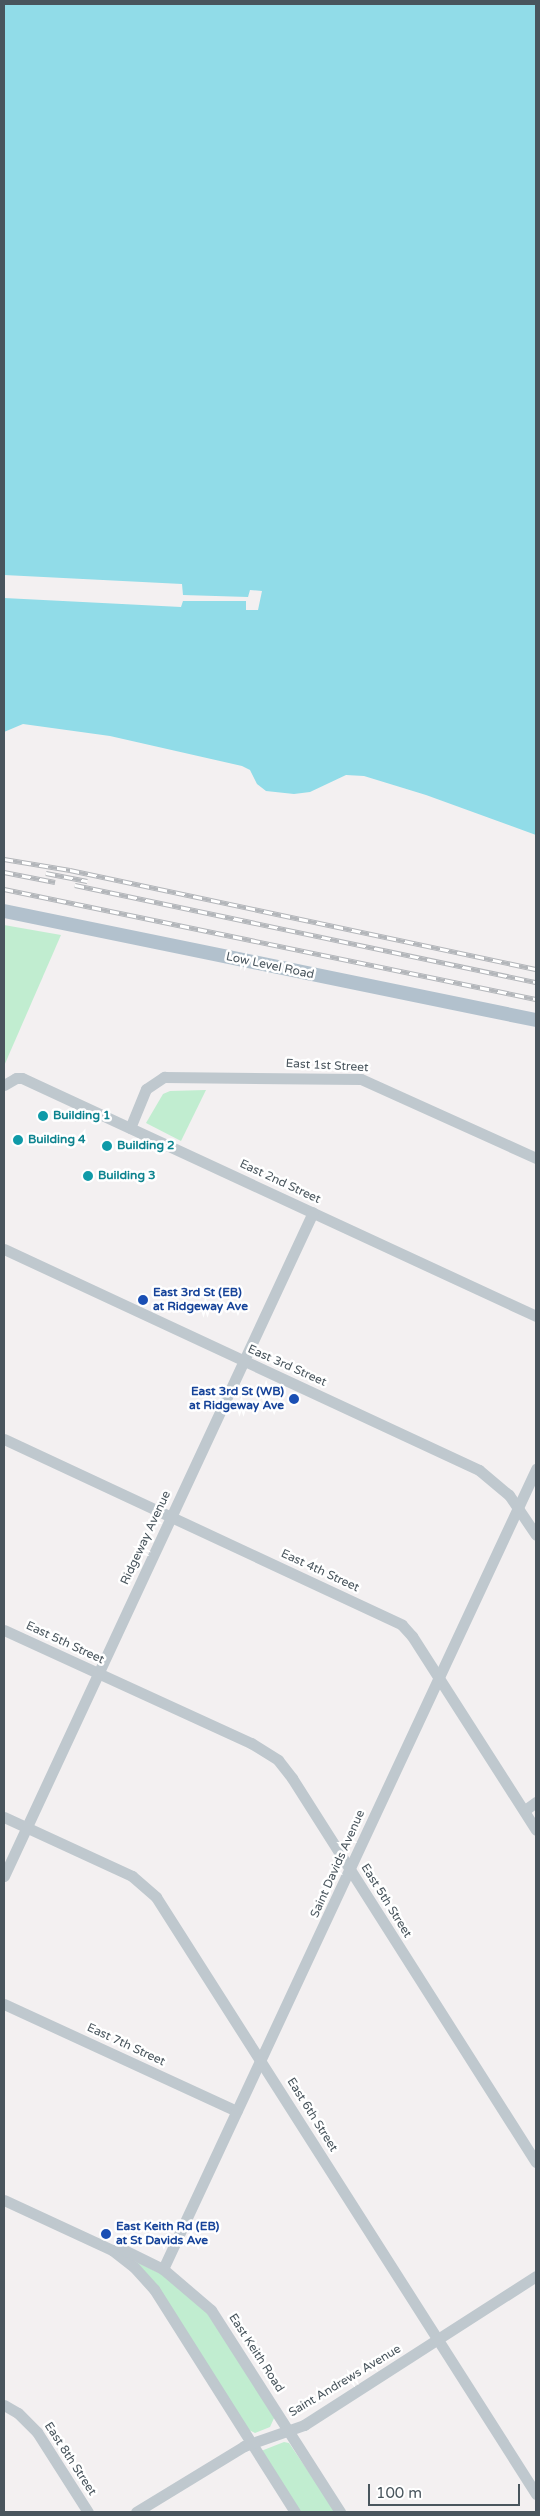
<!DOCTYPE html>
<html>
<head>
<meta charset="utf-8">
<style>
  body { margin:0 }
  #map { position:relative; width:540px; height:2516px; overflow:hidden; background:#f3f0f1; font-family:"Varela Round",sans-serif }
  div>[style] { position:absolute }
  .green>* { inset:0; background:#c1edd0 }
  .water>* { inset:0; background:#91dce8 }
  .pier>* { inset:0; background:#f3f0f1 }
  .minor>* { height:11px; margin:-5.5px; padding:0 5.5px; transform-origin:5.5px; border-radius:5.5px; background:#bfc8ce }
  .major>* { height:14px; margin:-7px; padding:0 7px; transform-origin:7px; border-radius:7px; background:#b2c1cd }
  .rail>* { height:5px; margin-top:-2.5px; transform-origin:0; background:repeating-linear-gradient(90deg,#fff 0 9px,#b3b6ba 0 18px); box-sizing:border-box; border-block:1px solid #b3b6ba }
  .dots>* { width:14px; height:14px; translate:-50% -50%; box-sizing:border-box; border:2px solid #fff; border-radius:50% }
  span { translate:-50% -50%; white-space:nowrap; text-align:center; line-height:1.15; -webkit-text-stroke:5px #fff; paint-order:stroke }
  .street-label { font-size:12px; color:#49555d }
  .culture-label { font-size:12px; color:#0d838f; font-weight:700 }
  .left { translate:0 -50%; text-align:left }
  .transit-label { font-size:12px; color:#164399; font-weight:700 }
  .right { translate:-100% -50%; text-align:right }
  .frame { position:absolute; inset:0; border:5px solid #49555d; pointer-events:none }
  .scale { position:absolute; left:368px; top:2484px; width:152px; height:22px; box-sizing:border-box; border:2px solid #49555d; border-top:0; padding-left:6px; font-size:15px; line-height:18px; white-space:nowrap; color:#49555d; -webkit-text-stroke:4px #fff; paint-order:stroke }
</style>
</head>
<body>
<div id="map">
  <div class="green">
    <div style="clip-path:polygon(4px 925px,61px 935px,4px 1066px)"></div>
    <div style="clip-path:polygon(206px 1090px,181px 1141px,146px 1123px,163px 1094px,170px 1091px)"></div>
    <div style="clip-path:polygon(125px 2257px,168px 2277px,205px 2310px,275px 2416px,270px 2427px,255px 2433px,249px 2430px)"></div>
    <div style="clip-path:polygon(284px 2442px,289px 2443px,336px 2512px,300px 2512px,261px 2451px)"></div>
  </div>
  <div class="water">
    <div style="clip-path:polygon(4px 4px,536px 4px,536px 844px,444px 806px,360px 784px,348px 784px,308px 799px,261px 795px,241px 774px,26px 729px,4px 736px)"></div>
  </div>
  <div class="pier">
    <div style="clip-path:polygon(4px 575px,182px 584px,183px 595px,248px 597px,250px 590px,262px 591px,258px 610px,246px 610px,246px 601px,183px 601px,181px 607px,4px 598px)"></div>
    <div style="clip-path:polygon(23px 724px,110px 736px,242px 766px,250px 770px,257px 784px,266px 791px,294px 794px,310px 792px,346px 775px,364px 776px,426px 795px,536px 835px,536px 846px,443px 808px,359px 786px,324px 794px,308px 802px,261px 798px,240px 776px,26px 732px,4px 738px,4px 732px)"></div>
  </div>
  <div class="minor">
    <div style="left:4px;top:1085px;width:14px;rotate:-30deg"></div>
    <div style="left:16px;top:1078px;width:6px"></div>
    <div style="left:22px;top:1078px;width:566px;rotate:24.85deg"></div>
    <div style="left:130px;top:1128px;width:42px;rotate:-67.7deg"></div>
    <div style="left:146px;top:1089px;width:22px;rotate:-34deg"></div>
    <div style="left:164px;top:1077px;width:197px;rotate:0.6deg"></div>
    <div style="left:361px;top:1079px;width:192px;rotate:24.3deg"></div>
    <div style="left:4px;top:1249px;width:524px;rotate:24.95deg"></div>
    <div style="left:479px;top:1470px;width:39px;rotate:40deg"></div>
    <div style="left:509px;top:1495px;width:48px;rotate:56deg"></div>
    <div style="left:4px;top:1439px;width:439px;rotate:25deg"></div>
    <div style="left:402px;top:1625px;width:15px;rotate:48deg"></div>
    <div style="left:412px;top:1636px;width:230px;rotate:57.4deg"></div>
    <div style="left:4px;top:1630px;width:272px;rotate:24.6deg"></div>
    <div style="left:251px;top:1743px;width:32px;rotate:32deg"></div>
    <div style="left:278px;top:1760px;width:23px;rotate:52deg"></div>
    <div style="left:292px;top:1778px;width:455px;rotate:57.6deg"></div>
    <div style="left:525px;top:1810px;width:14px;rotate:-36deg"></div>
    <div style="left:4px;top:1817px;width:141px;rotate:24.7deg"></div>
    <div style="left:132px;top:1876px;width:32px;rotate:41deg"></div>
    <div style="left:156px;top:1897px;width:708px;rotate:57.52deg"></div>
    <div style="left:4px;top:1876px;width:732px;rotate:-65.04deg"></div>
    <div style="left:4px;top:2004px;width:256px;rotate:24.7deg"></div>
    <div style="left:4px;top:2200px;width:119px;rotate:24.8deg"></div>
    <div style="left:112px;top:2250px;width:28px;rotate:38deg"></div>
    <div style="left:134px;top:2267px;width:30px;rotate:48deg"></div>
    <div style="left:154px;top:2289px;width:264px;rotate:57.7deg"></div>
    <div style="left:113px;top:2250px;width:11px"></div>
    <div style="left:124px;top:2250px;width:43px;rotate:26deg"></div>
    <div style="left:163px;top:2269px;width:63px;rotate:40.5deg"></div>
    <div style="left:211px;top:2310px;width:240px;rotate:57.4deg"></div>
    <div style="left:163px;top:2269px;width:883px;rotate:-65deg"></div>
    <div style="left:4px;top:2405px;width:16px;rotate:30deg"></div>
    <div style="left:18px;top:2413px;width:27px;rotate:45deg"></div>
    <div style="left:37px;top:2432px;width:95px;rotate:57.5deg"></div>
    <div style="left:136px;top:2512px;width:127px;rotate:-31.4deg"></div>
    <div style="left:244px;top:2446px;width:64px;rotate:-19.3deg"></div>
    <div style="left:304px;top:2425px;width:276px;rotate:-32.7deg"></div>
  </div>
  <div class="major">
    <div style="left:4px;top:911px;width:543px;rotate:11.58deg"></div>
  </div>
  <div class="rail">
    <div style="left:4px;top:859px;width:67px;rotate:9.5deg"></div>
    <div style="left:70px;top:870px;width:476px;rotate:12deg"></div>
    <div style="left:4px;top:872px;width:52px;rotate:11.1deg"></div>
    <div style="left:46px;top:873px;width:42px;rotate:11deg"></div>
    <div style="left:75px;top:885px;width:471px;rotate:11.9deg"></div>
    <div style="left:4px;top:889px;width:543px;rotate:11.68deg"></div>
  </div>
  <div class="dots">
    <div style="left:43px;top:1116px;background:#0f9aa8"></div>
    <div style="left:18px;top:1140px;background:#0f9aa8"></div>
    <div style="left:107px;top:1146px;background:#0f9aa8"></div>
    <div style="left:88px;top:1176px;background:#0f9aa8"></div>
    <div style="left:143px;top:1300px;background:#1a4fb4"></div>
    <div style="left:294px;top:1399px;background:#1a4fb4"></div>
    <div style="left:106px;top:2234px;background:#1a4fb4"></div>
  </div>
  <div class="street-label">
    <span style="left:270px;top:966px;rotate:12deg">Low Level Road</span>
    <span style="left:327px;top:1066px;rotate:3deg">East 1st Street</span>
    <span style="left:280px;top:1182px;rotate:25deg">East 2nd Street</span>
    <span style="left:287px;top:1366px;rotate:24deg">East 3rd Street</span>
    <span style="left:146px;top:1538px;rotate:-65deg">Ridgeway Avenue</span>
    <span style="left:320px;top:1571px;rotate:25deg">East 4th Street</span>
    <span style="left:65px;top:1643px;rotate:25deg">East 5th Street</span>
    <span style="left:338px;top:1864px;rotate:-66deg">Saint Davids Avenue</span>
    <span style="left:386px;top:1901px;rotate:58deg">East 5th Street</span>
    <span style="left:126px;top:2045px;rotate:25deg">East 7th Street</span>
    <span style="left:312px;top:2115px;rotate:58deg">East 6th Street</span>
    <span style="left:256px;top:2353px;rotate:57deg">East Keith Road</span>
    <span style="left:345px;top:2381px;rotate:-31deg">Saint Andrews Avenue</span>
    <span style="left:70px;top:2459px;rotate:57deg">East 8th Street</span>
  </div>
  <div class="culture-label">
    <span class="left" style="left:53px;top:1116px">Building 1</span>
    <span class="left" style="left:28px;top:1140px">Building 4</span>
    <span class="left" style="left:117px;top:1146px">Building 2</span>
    <span class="left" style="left:98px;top:1176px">Building 3</span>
  </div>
  <div class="transit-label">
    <span class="left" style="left:153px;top:1300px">East 3rd St (EB)<br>at Ridgeway Ave</span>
    <span class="right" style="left:284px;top:1399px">East 3rd St (WB)<br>at Ridgeway Ave</span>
    <span class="left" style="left:116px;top:2234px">East Keith Rd (EB)<br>at St Davids Ave</span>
  </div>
  <div class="frame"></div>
  <div class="scale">100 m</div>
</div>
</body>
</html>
